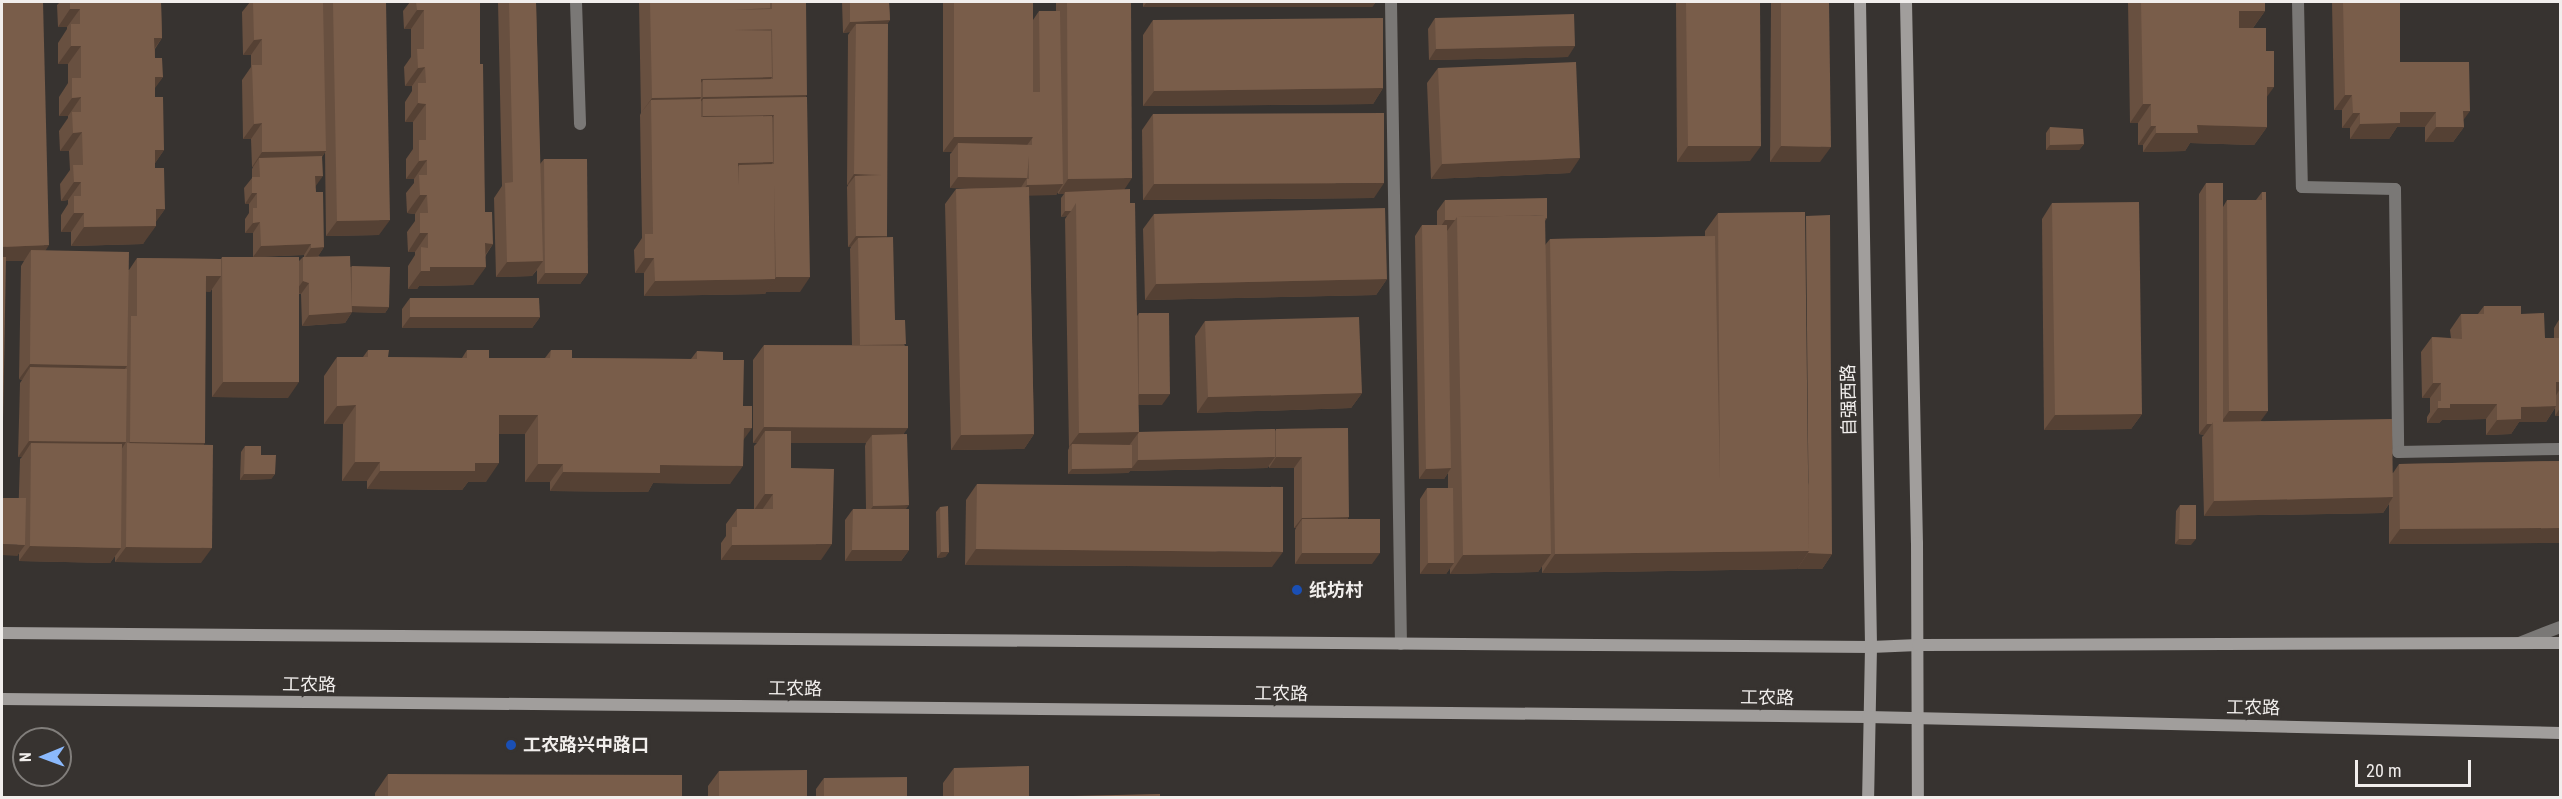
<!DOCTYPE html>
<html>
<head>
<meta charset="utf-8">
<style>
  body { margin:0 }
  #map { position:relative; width:2562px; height:799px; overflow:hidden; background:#373330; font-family:"Roboto Condensed","Noto Sans SC",sans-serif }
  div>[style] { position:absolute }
  .service>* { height:12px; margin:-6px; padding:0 6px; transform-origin:6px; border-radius:6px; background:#7a7876 }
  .minor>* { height:12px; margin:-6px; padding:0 6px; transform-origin:6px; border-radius:6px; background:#7a7876 }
  .secondary>* { height:12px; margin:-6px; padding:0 6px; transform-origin:6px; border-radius:6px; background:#a19e9c }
  .wall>* { inset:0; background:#685040 }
  .shaded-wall>* { inset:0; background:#554134 }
  .building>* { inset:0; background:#795d4a }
  .dots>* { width:16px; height:16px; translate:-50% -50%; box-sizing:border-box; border:3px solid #373330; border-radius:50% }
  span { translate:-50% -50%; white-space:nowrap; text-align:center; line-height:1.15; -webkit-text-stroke:6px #373330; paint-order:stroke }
  .street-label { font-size:18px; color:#f1eeec }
  .poi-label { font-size:18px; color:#f1eeec; font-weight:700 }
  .left { translate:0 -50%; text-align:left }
  .frame { position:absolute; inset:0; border:3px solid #f1eeec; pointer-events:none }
  .north { position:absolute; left:12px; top:727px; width:60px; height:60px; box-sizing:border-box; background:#373330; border:2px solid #817e7b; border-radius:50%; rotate:269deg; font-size:16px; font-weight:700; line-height:24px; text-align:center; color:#f1eeec }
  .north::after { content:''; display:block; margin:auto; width:21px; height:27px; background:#8bb9fc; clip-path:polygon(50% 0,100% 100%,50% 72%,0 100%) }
  .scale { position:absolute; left:2355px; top:760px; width:116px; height:27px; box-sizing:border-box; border:3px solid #f1eeec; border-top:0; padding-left:8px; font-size:18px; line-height:21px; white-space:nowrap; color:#f1eeec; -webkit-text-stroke:4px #373330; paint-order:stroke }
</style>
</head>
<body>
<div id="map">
  <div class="service">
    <div style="left:1391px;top:2px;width:642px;rotate:89.11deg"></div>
    <div style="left:2302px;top:187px;width:93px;rotate:1.2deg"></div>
    <div style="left:2395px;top:189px;width:263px;rotate:89.3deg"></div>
    <div style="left:2398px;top:452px;width:162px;rotate:-1.1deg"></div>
    <div style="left:2519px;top:643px;width:44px;rotate:-21.3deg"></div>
  </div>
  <div class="minor">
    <div style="left:576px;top:2px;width:122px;rotate:88.1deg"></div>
    <div style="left:2298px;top:2px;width:185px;rotate:88.8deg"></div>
  </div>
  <div class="secondary">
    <div style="left:1860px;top:2px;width:645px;rotate:89.02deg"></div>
    <div style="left:1871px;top:647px;width:151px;rotate:91.1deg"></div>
    <div style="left:1906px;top:2px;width:541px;rotate:88.84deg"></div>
    <div style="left:1917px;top:543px;width:255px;rotate:89.8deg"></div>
    <div style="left:2px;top:633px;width:1869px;rotate:0.43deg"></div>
    <div style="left:1871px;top:647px;width:47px;rotate:-2.4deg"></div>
    <div style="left:1918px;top:645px;width:642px;rotate:-0.18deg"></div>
    <div style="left:2px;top:699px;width:1866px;rotate:0.55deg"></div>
    <div style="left:1868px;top:717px;width:692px;rotate:1.32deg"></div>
  </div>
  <div class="wall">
    <div style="clip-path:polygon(2px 2px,45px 251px,129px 270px,137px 258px,221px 259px,222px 257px,299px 261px,303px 257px,304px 257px,304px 255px,253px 257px,253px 233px,245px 233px,245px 219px,249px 213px,249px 204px,245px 204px,244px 188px,252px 178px,252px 169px,253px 167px,252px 167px,251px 139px,243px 139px,242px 80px,251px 67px,251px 55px,243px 55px,242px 12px,250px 2px,386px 2px,379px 235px,326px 236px,325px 152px,322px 157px,315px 187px,324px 247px,318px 256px,351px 267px,352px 266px,389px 307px,385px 313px,352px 312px,345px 323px,302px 326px,301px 294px,299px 294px,288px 398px,212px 397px,212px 289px,210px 292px,206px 291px,204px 444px,201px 563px,115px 562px,115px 556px,110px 563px,19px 561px,19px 553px,17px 556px,20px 459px,22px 457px,18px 457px,20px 383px,22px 380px,19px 379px,21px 266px,24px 261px,6px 261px)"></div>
    <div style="clip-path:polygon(60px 2px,161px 2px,162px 38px,155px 49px,155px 58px,163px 77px,155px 87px,155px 97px,164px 150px,155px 163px,155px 168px,165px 209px,156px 221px,143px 244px,71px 246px,71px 232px,61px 232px,61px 215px,68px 204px,68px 200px,61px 201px,60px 184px,70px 170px,69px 151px,60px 151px,59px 131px,68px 118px,68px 116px,59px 116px,59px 97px,68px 83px,68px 64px,58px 64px,58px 43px,67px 29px,67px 27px,58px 27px,57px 5px)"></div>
    <div style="clip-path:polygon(410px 2px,480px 2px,480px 64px,485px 212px,493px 244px,486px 255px,473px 285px,419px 286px,417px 289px,408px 289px,408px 266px,415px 255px,415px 252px,408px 252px,407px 232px,415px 221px,415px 214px,407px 213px,406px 193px,414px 183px,414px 179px,406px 179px,406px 159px,413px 149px,413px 122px,405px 122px,405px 102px,412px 91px,412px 86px,405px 86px,404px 67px,411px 57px,411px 29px,404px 29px,403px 11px)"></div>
    <div style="clip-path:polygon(498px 2px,536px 2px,540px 164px,544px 159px,588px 273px,580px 284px,537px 284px,537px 270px,532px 276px,496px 277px,494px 198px,502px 186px)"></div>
    <div style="clip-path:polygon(639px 2px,806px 2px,806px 97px,800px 292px,766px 292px,765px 294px,644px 296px,644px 273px,635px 273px,634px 250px,642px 238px,640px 115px,641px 113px)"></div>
    <div style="clip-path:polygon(842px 2px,889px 2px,890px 20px,887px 24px,887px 236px,886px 238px,895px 320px,905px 346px,904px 434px,906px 509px,909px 550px,901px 561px,845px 561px,845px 520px,853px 509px,866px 509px,865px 446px,866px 443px,791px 443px,791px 468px,821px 560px,721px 560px,721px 543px,726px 536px,726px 524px,737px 509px,754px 509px,754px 446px,757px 443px,753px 443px,753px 360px,764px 345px,852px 345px,850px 249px,851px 247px,848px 247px,847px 187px,848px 185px,847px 185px,848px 35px,850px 32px,843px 33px)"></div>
    <div style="clip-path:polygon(943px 2px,1033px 2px,1033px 20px,1039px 11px,1056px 11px,1056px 2px,1131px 2px,1124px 189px,1130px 203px,1137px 316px,1139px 313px,1162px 405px,1138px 405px,1139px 432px,1275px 431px,1276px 429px,1348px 428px,1348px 519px,1372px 564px,1295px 564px,1295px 530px,1296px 528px,1294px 528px,1294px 468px,1269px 468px,1269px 466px,1267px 468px,1130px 471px,1128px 473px,1068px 474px,1068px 450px,1069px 448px,1065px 219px,1067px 216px,1061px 217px,1061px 198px,1064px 194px,1058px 194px,1058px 192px,1056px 195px,1029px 195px,1034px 434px,1024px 449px,951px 450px,945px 204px,956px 189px,976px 189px,950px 188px,950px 154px,952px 152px,943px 152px)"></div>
    <div style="clip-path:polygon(1143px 2px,1376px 2px,1372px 7px,1143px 7px)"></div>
    <div style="clip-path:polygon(1676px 2px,1760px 2px,1750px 161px,1677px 162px)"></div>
    <div style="clip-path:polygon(1771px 2px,1829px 2px,1820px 162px,1770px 162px)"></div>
    <div style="clip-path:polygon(2128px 2px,2265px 2px,2265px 11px,2253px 28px,2267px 97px,2267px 127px,2254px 145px,2190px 143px,2185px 151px,2143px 152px,2143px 145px,2138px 145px,2138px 123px,2130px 123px)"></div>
    <div style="clip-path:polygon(2332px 2px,2400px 2px,2400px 62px,2463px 120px,2464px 127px,2453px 142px,2425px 142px,2425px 127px,2397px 127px,2389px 139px,2350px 139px,2350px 128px,2342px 128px,2342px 110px,2334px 110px)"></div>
    <div style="clip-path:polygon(1435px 18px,1568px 57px,1429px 60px,1428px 29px)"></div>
    <div style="clip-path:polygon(1153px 20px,1383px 88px,1373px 104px,1143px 106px,1143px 35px)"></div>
    <div style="clip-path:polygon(1438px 68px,1570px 173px,1431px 179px,1427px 83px)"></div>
    <div style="clip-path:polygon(1153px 114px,1374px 198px,1143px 200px,1142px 130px)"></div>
    <div style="clip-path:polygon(2050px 127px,2084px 144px,2079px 150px,2046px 150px,2046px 133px)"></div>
    <div style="clip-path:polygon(2206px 183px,2223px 207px,2227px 200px,2256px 200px,2262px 192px,2261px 421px,2393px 473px,2399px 464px,2560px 461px,2560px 543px,2389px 544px,2389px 504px,2383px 513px,2204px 516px,2202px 437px,2204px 435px,2199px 434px,2199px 194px)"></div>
    <div style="clip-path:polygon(1445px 200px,1547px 218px,1545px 221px,1545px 245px,1550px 239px,1705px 236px,1705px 231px,1718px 213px,1832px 554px,1822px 569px,1797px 568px,1797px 569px,1542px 573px,1542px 566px,1538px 572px,1450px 574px,1450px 568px,1446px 574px,1420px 574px,1420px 499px,1427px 488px,1448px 488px,1448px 473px,1444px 479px,1419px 479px,1415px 236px,1422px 225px,1437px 225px,1437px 211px)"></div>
    <div style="clip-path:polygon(2052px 203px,2142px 414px,2131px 429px,2044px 430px,2042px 219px)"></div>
    <div style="clip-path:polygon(1154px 214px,1387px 279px,1376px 295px,1145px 300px,1143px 229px)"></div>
    <div style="clip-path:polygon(410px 298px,540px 317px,532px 328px,402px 328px,402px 309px)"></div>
    <div style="clip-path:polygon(2484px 306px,2545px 338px,2554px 338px,2554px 328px,2560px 318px,2560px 416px,2555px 416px,2555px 408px,2546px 422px,2519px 422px,2511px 434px,2486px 435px,2486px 419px,2442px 420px,2439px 423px,2427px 423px,2427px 417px,2430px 412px,2430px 398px,2422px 398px,2421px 352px,2432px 337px,2451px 338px,2450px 330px,2461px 314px,2478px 314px)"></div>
    <div style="clip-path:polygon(1205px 321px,1362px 393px,1351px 408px,1197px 413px,1195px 336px)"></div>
    <div style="clip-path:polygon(368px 350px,388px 357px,462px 358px,467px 350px,489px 358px,545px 358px,551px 350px,572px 358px,691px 359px,697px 351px,723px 360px,743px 440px,730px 484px,653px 483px,648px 492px,550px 491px,550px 482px,525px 482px,525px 434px,499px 434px,486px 482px,468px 482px,462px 490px,367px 489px,367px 481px,342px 481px,343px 424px,324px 424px,324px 376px,337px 357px,363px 357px)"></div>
    <div style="clip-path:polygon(245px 446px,261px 455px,275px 474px,271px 479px,240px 480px,241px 452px)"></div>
    <div style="clip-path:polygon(977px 484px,1272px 567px,965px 565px,966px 500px)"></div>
    <div style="clip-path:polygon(2180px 505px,2191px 545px,2175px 544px,2176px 511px)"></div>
    <div style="clip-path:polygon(940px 507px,949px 552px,945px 557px,937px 558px,936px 512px)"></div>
    <div style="clip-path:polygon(954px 768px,1029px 797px,1160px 798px,943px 798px,943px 783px)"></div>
    <div style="clip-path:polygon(719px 771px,807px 798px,708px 798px,708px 786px)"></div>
    <div style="clip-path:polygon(388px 774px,682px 798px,375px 798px,375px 793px)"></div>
    <div style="clip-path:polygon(824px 778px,907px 798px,816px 798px,816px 789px)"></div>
  </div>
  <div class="shaded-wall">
    <div style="clip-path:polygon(1147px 2px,1376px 2px,1372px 7px,1143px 7px)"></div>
    <div style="clip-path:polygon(70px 9px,80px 9px,67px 27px,58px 27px)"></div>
    <div style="clip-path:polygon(417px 10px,424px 10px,411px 29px,404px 29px)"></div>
    <div style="clip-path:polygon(2239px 11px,2265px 11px,2252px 29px,2226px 30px)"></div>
    <div style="clip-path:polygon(890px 20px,882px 31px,856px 24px,850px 32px,843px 33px,850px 22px)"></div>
    <div style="clip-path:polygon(154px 38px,162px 38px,149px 56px)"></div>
    <div style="clip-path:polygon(262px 39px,251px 55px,243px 55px,254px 40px)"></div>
    <div style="clip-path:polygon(71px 46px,81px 46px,68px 64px,58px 64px)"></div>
    <div style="clip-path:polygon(1575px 46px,1568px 57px,1429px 60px,1436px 49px)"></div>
    <div style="clip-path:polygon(425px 67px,412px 86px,405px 86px,418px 68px)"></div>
    <div style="clip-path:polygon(155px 77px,163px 77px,150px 95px)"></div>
    <div style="clip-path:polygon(772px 77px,761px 93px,703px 80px,693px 94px,701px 79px)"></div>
    <div style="clip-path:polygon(2267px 87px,2274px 87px,2261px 105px)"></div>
    <div style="clip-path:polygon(1383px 88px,1373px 104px,1143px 106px,1154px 91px)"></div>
    <div style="clip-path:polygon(807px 95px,797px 111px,703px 99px,693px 112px,692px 112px,703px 97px)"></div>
    <div style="clip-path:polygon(2345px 95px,2352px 95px,2342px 110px,2334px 110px)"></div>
    <div style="clip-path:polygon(81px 97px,68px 116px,59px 116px,72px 98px)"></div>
    <div style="clip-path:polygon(701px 97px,690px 112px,651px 100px,641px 113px,652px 98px)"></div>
    <div style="clip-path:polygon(418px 103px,426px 104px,413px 122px,405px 122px)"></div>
    <div style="clip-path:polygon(2143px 104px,2151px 104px,2138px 123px,2130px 123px)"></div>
    <div style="clip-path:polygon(2463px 111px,2470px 111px,2459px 126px)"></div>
    <div style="clip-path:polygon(2400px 112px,2436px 112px,2425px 127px,2397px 127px,2389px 139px,2350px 139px,2360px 124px)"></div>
    <div style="clip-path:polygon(2353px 113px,2360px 113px,2350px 128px,2342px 128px)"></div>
    <div style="clip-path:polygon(774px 115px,763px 130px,692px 131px,703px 116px)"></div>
    <div style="clip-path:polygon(262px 123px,251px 139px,243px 139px,254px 124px)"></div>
    <div style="clip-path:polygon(2197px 125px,2267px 127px,2254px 145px,2190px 143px,2185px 151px,2143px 152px,2156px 133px)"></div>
    <div style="clip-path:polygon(2151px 126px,2156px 126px,2143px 145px,2138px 145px)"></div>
    <div style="clip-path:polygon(2436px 127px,2464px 127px,2453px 142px,2425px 142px)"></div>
    <div style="clip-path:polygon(82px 132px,69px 151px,60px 151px,73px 133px)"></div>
    <div style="clip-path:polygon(954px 137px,1033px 137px,1022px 152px,958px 143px,952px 152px,943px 152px)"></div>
    <div style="clip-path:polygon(2084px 144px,2079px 150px,2046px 150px,2050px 145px)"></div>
    <div style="clip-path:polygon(1688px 146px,1761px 146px,1750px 161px,1677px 162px)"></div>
    <div style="clip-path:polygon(1781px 146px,1831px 147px,1820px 162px,1770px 162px)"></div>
    <div style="clip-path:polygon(155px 150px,164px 150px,151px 169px)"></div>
    <div style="clip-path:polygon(326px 151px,316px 166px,259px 158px,253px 167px,252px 167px,262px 152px)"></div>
    <div style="clip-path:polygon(1580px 158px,1570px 173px,1431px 179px,1442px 164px)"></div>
    <div style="clip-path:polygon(427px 160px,414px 179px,406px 179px,419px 161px)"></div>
    <div style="clip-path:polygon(773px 162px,762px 178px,739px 165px,730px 178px,738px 163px)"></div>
    <div style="clip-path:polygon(854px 174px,882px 175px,855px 176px,848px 185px,847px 185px)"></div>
    <div style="clip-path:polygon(315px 176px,323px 176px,315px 187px)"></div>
    <div style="clip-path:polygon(958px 177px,1027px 178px,1020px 189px,950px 188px)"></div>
    <div style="clip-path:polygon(1132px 178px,1122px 193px,1065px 192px,1064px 194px,1058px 194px,1068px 179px)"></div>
    <div style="clip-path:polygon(74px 182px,81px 182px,68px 200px,61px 201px)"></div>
    <div style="clip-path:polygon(1384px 183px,1374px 198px,1143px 200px,1154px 184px)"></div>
    <div style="clip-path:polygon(1063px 184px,1056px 195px,1019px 196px,1027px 185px)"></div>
    <div style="clip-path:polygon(252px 193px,257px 193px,249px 204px,245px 204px)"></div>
    <div style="clip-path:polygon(420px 195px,427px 195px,415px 214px,407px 213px)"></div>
    <div style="clip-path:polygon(156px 209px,165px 209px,153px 226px,156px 226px,143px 244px,71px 246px,84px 227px)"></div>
    <div style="clip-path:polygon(1065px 211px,1071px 211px,1067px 216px,1061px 217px)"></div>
    <div style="clip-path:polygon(74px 213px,84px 213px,71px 232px,61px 232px)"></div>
    <div style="clip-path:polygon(390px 220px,379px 235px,326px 236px,337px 221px)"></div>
    <div style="clip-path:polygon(1445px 220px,1455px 220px,1447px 231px,1438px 231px)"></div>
    <div style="clip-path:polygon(260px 222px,253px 233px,245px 233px,253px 223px)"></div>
    <div style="clip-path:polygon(420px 233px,428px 233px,415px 252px,408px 252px)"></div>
    <div style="clip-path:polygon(856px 236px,887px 236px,879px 247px,858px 238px,851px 247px,848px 247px)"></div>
    <div style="clip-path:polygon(485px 243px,493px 244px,480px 262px)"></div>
    <div style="clip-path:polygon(311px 244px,304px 255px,253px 257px,261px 246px)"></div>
    <div style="clip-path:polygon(49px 245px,39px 261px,31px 250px,24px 261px,2px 261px,2px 247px)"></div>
    <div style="clip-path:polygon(324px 247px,317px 258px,304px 259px,311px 248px)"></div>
    <div style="clip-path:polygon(645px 258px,654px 258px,644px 273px,635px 273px)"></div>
    <div style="clip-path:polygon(543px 261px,532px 276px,496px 277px,507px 262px)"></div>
    <div style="clip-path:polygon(430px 267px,486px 267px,473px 285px,419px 286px,417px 289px,408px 289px,421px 271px)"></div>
    <div style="clip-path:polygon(545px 273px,588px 273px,580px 284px,537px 284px)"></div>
    <div style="clip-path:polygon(206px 276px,221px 276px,210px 292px,195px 291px)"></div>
    <div style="clip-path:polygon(776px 277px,810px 277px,800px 292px,766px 292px)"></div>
    <div style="clip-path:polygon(775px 279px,765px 294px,644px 296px,655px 281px)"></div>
    <div style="clip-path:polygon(1387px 279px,1376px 295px,1145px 300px,1156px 284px)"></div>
    <div style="clip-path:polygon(303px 281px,309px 283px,301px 294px,295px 292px)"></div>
    <div style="clip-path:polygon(351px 306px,389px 307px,385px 313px,347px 312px)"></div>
    <div style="clip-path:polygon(352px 312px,345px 323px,302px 326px,309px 315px)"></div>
    <div style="clip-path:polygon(410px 317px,540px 317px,532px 328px,402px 328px)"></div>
    <div style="clip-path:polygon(30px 364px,127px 366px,116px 381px,30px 367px,22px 380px,19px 379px)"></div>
    <div style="clip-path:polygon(223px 382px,299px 382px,288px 398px,212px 397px)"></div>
    <div style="clip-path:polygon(2556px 382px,2560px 382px,2560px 389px,2555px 397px)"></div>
    <div style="clip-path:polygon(2433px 383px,2441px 383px,2430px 398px,2422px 398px)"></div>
    <div style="clip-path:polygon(1362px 393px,1351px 408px,1197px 413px,1208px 397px)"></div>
    <div style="clip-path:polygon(1139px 394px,1170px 394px,1162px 405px,1132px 405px)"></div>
    <div style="clip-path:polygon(2450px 404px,2497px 404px,2486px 419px,2442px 420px,2439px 423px,2427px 423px,2438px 408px)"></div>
    <div style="clip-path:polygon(356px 405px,343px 424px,324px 424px,337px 406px)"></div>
    <div style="clip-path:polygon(2556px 406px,2546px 422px,2519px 422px,2511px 434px,2486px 435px,2497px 420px,2521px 407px)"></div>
    <div style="clip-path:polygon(2560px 408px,2560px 416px,2555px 416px)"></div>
    <div style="clip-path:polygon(2229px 411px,2268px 411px,2257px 426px,2220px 424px)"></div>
    <div style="clip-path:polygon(2142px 414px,2131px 429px,2044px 430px,2055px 415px)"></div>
    <div style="clip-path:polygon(499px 415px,538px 415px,525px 434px,486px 434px)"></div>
    <div style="clip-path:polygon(2207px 424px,2212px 424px,2204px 435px,2199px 434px)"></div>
    <div style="clip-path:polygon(764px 427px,908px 428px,897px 443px,872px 435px,866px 443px,765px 443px,765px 431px,757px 443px,753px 443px)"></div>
    <div style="clip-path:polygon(744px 428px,752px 428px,739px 446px)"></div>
    <div style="clip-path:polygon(1139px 432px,1128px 447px,1072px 444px,1068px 448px,1079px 433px)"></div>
    <div style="clip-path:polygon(1034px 434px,1024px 449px,951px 450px,961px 435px)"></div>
    <div style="clip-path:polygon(29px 441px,126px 442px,116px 458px,31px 443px,22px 457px,18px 457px)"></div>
    <div style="clip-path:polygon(130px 442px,205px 443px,195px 458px,127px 445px)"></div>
    <div style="clip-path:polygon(1275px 457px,1267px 468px,1130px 471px,1128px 473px,1068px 474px,1072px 469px,1132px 468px,1138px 460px)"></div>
    <div style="clip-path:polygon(1276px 457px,1302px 457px,1294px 468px,1269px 468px)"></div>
    <div style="clip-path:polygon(355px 462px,380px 462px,367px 481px,342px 481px)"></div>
    <div style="clip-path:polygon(475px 463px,499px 463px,486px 482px,468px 482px,462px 490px,367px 489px,380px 471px)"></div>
    <div style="clip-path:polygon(538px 464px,563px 464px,550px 482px,525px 482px)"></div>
    <div style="clip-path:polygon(660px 465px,743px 466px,730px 484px,653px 483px,648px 492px,550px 491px,563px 472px)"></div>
    <div style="clip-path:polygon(1451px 468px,1444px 479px,1419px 479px,1426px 469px)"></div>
    <div style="clip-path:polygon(244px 474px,275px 474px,271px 479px,240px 480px)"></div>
    <div style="clip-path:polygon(765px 494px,773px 494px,762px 510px,754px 510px)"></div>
    <div style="clip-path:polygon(2393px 497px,2383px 513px,2204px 516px,2214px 501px)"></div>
    <div style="clip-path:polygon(909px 505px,901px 516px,866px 517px,873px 506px)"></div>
    <div style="clip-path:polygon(1349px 517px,1341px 528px,1302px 519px,1296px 528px,1294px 528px,1302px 518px)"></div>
    <div style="clip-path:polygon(2560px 528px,2560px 543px,2389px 544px,2400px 529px)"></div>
    <div style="clip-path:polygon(2179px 539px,2196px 539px,2191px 545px,2175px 544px)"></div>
    <div style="clip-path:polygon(2px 544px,25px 545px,17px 556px,2px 555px)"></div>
    <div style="clip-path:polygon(832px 544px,821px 560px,721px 560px,732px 545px)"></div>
    <div style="clip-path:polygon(30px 546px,121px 548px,110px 563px,19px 561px)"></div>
    <div style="clip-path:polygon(126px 547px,212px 548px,201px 563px,115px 562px)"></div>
    <div style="clip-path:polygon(976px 549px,1283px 552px,1272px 567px,965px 565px)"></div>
    <div style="clip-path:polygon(852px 550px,909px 550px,901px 561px,845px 561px)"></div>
    <div style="clip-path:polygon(1809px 551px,1797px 569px,1542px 573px,1555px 554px)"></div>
    <div style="clip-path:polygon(941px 552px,949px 552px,945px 557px,937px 558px)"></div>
    <div style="clip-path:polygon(1302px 553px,1380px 553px,1372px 564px,1295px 564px)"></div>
    <div style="clip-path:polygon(1808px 553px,1832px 554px,1822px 569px,1797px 569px)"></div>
    <div style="clip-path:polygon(1551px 554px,1538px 572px,1450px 574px,1463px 555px)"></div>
    <div style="clip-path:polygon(1428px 563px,1454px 563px,1446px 574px,1420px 574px)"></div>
  </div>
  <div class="building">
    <div style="clip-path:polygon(2px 2px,43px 2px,49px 245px,2px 247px)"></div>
    <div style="clip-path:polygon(70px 2px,161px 2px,162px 38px,154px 38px,155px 58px,162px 58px,163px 77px,155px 77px,155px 97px,163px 97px,164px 150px,155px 150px,155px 168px,164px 168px,165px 209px,156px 209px,156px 226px,84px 227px,84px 213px,74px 213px,74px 196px,81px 196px,81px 182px,74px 182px,73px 165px,83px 165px,82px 132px,73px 133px,72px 112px,81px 112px,81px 97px,72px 98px,72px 78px,81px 78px,81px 46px,71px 46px,71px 24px,80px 24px,80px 9px,70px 9px)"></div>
    <div style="clip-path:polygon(253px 2px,323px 2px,326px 151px,262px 152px,262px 123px,254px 124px,252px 65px,262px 65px,262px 39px,254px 40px)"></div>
    <div style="clip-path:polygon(333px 2px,386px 2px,390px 220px,337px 221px)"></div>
    <div style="clip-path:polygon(416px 2px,480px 2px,480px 64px,483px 64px,485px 212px,492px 212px,493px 244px,485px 243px,486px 267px,430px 267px,430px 271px,421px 271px,421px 247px,428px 248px,428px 233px,420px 233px,420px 213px,428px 213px,427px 195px,420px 195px,419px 175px,427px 175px,427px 160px,419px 161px,419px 140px,426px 140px,426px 104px,418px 103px,418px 83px,426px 83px,425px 67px,418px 68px,417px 49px,424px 49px,424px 10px,417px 10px)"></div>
    <div style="clip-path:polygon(509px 2px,536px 2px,543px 261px,507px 262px,505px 183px,513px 182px)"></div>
    <div style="clip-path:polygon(650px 2px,770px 2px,770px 8px,734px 10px,772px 9px,772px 2px,806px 2px,807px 95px,703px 97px,703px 80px,773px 79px,772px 29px,734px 30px,771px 31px,772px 77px,701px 79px,701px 97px,652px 98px)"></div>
    <div style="clip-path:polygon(850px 2px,889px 2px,890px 20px,850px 22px)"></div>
    <div style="clip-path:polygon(954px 2px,1033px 2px,1033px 137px,954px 137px)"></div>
    <div style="clip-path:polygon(1067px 2px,1131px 2px,1132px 178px,1068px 179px)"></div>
    <div style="clip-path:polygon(1686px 2px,1760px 2px,1761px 146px,1688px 146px)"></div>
    <div style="clip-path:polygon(1781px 2px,1829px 2px,1831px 147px,1781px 146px)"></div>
    <div style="clip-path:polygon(2141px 2px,2265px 2px,2265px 11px,2239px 11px,2239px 28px,2266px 28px,2266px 51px,2274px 51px,2274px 87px,2267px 87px,2267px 127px,2197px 125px,2198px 133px,2156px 133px,2156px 126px,2151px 126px,2151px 104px,2143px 104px)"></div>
    <div style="clip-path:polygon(2343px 2px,2400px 2px,2400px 62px,2469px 62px,2470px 111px,2463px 111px,2464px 127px,2436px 127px,2436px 112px,2400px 112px,2400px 123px,2360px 124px,2360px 113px,2353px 113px,2352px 95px,2345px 95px)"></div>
    <div style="clip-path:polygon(1039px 11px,1060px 11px,1063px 184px,1027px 185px,1027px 179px,1029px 179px,1029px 156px,1027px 178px,958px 177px,958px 143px,1032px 145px,1032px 139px,1033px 137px,1033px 92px,1040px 92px)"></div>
    <div style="clip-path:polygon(1574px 14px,1575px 46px,1436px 49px,1435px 18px)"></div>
    <div style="clip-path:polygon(1383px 18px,1383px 88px,1154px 91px,1153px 20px)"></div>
    <div style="clip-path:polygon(856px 24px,888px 24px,887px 236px,856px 236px,855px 176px,882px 175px,854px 174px)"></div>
    <div style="clip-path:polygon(1576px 62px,1580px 158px,1442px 164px,1438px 68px)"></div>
    <div style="clip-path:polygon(807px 97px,810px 277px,776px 277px,774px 184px,775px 279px,655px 281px,654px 258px,645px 258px,645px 234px,653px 234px,651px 100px,701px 99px,701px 117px,772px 116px,773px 162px,738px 163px,738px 186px,739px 165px,774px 164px,774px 115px,703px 116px,703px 99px)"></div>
    <div style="clip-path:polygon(1384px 113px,1384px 183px,1154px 184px,1153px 114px)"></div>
    <div style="clip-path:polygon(2050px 127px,2083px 129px,2084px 144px,2050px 145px)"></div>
    <div style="clip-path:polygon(322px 156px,323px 176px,315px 176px,316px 192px,323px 192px,324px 247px,311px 248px,311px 244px,261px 246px,260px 222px,253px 223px,253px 208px,257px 208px,257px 193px,252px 193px,252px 177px,260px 177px,259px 158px)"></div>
    <div style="clip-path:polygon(544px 159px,587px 159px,588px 273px,545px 273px)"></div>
    <div style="clip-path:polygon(2206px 183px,2223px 183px,2223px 422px,2213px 422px,2212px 424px,2207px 424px)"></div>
    <div style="clip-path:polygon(1029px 187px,1034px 434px,961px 435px,956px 189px)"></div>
    <div style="clip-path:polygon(1130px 189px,1130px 203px,1076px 203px,1071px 211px,1065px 211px,1065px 192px)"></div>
    <div style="clip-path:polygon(2262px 192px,2266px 192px,2268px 411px,2229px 411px,2227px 200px,2262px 200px)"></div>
    <div style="clip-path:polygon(1547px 198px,1547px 218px,1545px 218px,1545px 215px,1457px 217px,1455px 220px,1445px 220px,1445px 200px)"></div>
    <div style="clip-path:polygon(2139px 202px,2142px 414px,2055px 415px,2052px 203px)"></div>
    <div style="clip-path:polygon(1076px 203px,1135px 203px,1139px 432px,1079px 433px)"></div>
    <div style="clip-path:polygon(1385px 208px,1387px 279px,1156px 284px,1154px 214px)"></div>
    <div style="clip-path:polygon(1805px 212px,1809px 551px,1555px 554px,1550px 239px,1715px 236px,1720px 480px,1718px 213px)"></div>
    <div style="clip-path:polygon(1545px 215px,1551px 554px,1463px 555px,1457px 217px)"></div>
    <div style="clip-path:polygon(1830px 215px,1832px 554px,1808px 553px,1809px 551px,1806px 216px)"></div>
    <div style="clip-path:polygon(1422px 225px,1447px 225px,1451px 468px,1426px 469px)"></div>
    <div style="clip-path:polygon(893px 237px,895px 320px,905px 320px,906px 344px,860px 345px,858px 238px)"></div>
    <div style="clip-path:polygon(31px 250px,129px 252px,127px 366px,30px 364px)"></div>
    <div style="clip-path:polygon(350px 256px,352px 312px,309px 315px,309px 283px,303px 281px,303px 257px)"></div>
    <div style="clip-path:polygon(2px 257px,6px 257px,2px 477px)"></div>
    <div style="clip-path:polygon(222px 257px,299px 257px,299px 382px,223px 382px)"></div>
    <div style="clip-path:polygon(137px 258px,221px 259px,221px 276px,206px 276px,205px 443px,130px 442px,131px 316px,137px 316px)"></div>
    <div style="clip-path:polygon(352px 266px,390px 267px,389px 307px,352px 306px)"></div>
    <div style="clip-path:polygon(410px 298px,539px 298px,540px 317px,410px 317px)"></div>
    <div style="clip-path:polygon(2484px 306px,2521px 306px,2521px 314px,2544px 313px,2545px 338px,2560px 338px,2560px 382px,2556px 382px,2556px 406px,2521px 407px,2521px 419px,2497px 420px,2497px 404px,2450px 404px,2450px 408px,2438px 408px,2438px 401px,2441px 401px,2441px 383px,2433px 383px,2432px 337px,2462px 339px,2461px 314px,2484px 314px)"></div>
    <div style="clip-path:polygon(1139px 313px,1169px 313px,1170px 394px,1139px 394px)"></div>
    <div style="clip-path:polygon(1359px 317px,1362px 393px,1208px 397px,1205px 321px)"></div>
    <div style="clip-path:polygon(764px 345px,908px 346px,908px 428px,764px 427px)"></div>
    <div style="clip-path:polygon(368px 350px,389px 350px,388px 357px,467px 358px,467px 350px,489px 350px,489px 358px,550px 358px,551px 350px,572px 350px,572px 358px,697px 359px,697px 351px,723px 352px,723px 360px,744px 360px,743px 406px,752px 406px,752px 428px,744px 428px,743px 466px,660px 465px,660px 473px,563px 472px,563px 464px,538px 464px,538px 415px,499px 415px,499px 463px,475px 463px,475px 471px,380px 471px,380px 462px,355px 462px,356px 405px,337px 406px,337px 357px,368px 357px)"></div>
    <div style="clip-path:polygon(30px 367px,127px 369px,126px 442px,29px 441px)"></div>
    <div style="clip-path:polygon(2392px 419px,2393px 497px,2214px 501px,2213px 422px)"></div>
    <div style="clip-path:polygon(1348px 428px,1349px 517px,1302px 518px,1302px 457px,1276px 457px,1276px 429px)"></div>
    <div style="clip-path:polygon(1275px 429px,1275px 457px,1138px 460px,1138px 434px,1139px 432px,1137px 432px)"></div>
    <div style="clip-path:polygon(765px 431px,791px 431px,791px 468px,834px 469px,832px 544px,732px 545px,732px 527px,737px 527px,737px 509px,773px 509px,773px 494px,765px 494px)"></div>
    <div style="clip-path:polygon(907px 434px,909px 505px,873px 506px,872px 435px)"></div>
    <div style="clip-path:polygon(31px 443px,122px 444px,121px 548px,30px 546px)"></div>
    <div style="clip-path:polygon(127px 443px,213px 445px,212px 548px,126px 547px)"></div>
    <div style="clip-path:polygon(1072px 444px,1132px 445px,1132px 468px,1072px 469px)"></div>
    <div style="clip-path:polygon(245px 446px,261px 446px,261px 455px,276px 455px,275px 474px,244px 474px)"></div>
    <div style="clip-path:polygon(2560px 461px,2560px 528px,2400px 529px,2399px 464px)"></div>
    <div style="clip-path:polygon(977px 484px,1283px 487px,1283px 552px,976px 549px)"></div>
    <div style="clip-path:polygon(1427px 488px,1453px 488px,1454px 563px,1428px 563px)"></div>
    <div style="clip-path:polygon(2px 498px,26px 498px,25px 545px,2px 544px)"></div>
    <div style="clip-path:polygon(2180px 505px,2196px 505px,2196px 539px,2179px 539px)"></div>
    <div style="clip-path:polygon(948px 506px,949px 552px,941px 552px,940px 507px)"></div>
    <div style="clip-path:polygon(853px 509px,909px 509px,909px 550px,852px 550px)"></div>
    <div style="clip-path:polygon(1302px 519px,1380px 519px,1380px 553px,1302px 553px)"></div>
    <div style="clip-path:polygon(1029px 766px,1029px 797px,1160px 794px,1160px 798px,954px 798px,954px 768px)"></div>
    <div style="clip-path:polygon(807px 770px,807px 798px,719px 798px,719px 771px)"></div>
    <div style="clip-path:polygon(388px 774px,682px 775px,682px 798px,388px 798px)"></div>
    <div style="clip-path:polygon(907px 777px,907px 798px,824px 798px,824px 778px)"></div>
  </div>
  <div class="dots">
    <div style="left:1297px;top:590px;background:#1a4fb4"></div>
    <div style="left:511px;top:745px;background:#1a4fb4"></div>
  </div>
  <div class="street-label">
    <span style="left:1849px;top:400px;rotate:-91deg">自强西路</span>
    <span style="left:309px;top:685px;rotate:1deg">工农路</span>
    <span style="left:795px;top:689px;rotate:1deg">工农路</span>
    <span style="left:1281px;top:694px;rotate:1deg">工农路</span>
    <span style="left:1767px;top:698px;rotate:1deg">工农路</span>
    <span style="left:2253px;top:708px;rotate:1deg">工农路</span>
  </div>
  <div class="poi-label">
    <span class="left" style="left:1309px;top:590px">纸坊村</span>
    <span class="left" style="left:523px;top:745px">工农路兴中路口</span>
  </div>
  <div class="frame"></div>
  <div class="north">N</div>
  <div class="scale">20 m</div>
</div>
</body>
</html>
